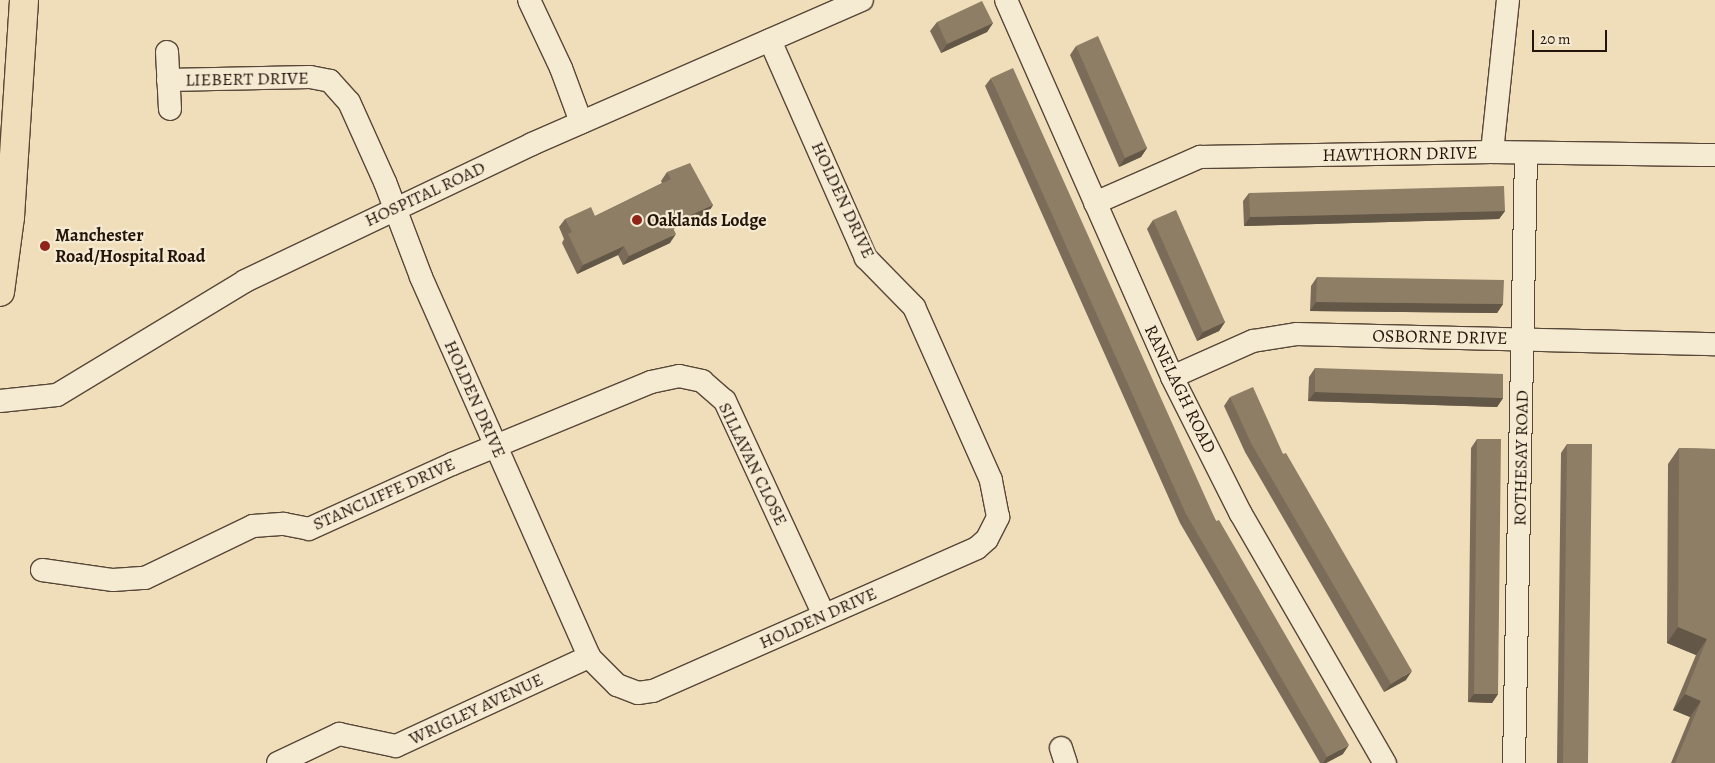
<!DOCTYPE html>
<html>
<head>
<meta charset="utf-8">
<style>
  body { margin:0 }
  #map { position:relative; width:1715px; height:763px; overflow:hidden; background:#f0deba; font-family:Alegreya,serif }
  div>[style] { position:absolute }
  .roads { filter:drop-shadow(1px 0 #574737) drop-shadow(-1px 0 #574737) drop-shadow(0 1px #574737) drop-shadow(0 -1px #574737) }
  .street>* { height:22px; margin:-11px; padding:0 11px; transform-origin:11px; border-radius:11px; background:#f5ead2 }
  .primary>* { height:28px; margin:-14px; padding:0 14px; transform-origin:14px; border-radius:14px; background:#f0deba }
  .wall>* { inset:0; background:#7a6c58 }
  .shaded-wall>* { inset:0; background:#635847 }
  .building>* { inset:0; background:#8e7e66 }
  .dots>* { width:14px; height:14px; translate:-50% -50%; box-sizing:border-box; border:2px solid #f5ead2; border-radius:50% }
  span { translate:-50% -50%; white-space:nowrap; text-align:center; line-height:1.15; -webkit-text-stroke:4.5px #f5ead2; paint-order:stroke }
  .street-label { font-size:18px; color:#24150b }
  .poi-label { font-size:18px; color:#24150b; font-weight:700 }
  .left { translate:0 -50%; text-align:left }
  .scale { position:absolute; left:1532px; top:30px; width:75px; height:22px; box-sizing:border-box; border:2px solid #24150b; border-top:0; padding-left:6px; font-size:15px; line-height:18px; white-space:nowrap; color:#24150b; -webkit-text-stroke:4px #f5ead2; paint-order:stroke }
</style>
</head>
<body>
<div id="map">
  <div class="roads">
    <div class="street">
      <div style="left:529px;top:0;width:75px;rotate:64.8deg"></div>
      <div style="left:561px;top:68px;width:58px;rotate:69.7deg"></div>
      <div style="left:1006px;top:0;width:412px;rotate:66.2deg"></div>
      <div style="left:1172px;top:377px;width:153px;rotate:63.3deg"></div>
      <div style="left:1241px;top:514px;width:288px;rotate:60deg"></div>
      <div style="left:167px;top:52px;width:57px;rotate:87deg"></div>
      <div style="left:168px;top:80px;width:142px;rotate:-1.2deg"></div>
      <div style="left:310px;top:77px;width:20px;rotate:11deg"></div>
      <div style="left:330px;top:81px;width:28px;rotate:48deg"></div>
      <div style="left:349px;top:102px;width:88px;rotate:65.8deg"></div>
      <div style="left:385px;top:182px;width:102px;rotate:69.2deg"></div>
      <div style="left:421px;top:277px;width:415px;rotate:66.1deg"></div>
      <div style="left:589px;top:657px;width:40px;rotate:45deg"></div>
      <div style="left:617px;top:685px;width:22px;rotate:21deg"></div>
      <div style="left:638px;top:693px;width:15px;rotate:-8deg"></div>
      <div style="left:653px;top:691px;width:354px;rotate:-23.8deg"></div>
      <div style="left:977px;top:548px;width:13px;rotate:-42deg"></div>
      <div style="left:987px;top:539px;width:25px;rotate:-63deg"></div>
      <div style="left:998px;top:517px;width:38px;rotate:-101deg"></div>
      <div style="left:991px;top:480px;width:189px;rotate:-114deg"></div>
      <div style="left:914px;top:307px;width:69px;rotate:-134.4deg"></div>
      <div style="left:866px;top:258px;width:238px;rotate:-113.8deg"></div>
      <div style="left:1492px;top:152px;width:153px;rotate:-84deg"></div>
      <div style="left:1095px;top:203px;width:115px;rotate:-23.7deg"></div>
      <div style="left:1200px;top:157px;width:292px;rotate:-1deg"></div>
      <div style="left:1492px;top:152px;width:223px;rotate:0.8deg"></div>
      <div style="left:1172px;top:377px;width:89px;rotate:-24deg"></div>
      <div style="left:1253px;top:341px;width:45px;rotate:-9deg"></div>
      <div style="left:1297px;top:334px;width:418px;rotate:1.4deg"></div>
      <div style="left:0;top:401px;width:57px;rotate:-6deg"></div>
      <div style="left:57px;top:395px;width:220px;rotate:-31.2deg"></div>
      <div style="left:245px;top:281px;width:318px;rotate:-25.5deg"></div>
      <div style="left:532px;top:144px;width:360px;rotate:-23.6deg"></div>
      <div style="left:42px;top:570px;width:72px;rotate:8deg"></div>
      <div style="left:113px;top:580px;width:32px;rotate:-4deg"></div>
      <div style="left:145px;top:578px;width:120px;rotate:-25.7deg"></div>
      <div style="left:253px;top:526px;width:31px;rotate:-4deg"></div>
      <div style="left:284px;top:524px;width:25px;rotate:11deg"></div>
      <div style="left:309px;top:529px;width:157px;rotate:-24.4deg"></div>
      <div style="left:452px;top:464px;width:215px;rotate:-22.4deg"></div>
      <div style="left:651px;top:382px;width:29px;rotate:-12deg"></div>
      <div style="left:679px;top:376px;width:24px;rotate:12deg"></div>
      <div style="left:702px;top:381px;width:30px;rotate:41deg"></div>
      <div style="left:725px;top:401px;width:236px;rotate:65.2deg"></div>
      <div style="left:1061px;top:748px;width:16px;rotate:72deg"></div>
      <div style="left:278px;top:763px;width:68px;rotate:-25.4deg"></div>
      <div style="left:339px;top:734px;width:58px;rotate:11.9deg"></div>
      <div style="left:396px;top:746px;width:213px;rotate:-24.8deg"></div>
      <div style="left:1514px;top:763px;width:610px;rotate:-88.87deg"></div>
    </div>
    <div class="primary">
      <div style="left:0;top:292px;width:76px;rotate:-82.4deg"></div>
      <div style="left:10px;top:217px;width:217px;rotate:-86.3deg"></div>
    </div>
  </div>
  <div class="wall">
    <div style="clip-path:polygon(937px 22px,993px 23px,987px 32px,941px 53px,930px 31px)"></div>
    <div style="clip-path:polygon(1076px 46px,1147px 148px,1141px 157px,1119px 167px,1070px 55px)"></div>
    <div style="clip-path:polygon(991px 78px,1216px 521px,1343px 754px,1326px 763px,1320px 763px,1180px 523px,985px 86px)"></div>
    <div style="clip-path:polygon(667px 172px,713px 205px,707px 214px,673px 229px,670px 243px,623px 265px,618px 255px,577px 274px,562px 243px,564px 239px,559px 227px,565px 219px,595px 216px,662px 183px,661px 181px)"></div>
    <div style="clip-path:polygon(1249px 193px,1505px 211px,1499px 219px,1244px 226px,1243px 201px)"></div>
    <div style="clip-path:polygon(1153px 220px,1225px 322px,1219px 331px,1197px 341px,1147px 229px)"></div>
    <div style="clip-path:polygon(1317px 277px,1503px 304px,1497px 313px,1310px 311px,1311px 286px)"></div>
    <div style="clip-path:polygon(1315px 368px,1503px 398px,1497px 407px,1308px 401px,1309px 377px)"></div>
    <div style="clip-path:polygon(1230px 397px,1283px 454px,1406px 680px,1384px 692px,1245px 452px,1224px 406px)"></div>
    <div style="clip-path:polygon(1477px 439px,1498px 694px,1492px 703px,1468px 702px,1471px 448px)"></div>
    <div style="clip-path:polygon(1567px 444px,1588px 763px,1557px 763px,1561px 453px)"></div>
    <div style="clip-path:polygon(1679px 448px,1715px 449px,1715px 763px,1671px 763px,1690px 717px,1673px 710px,1696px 655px,1667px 643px,1668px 464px)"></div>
  </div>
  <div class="shaded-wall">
    <div style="clip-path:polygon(993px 23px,987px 32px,941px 53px,947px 44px)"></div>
    <div style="clip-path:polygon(1147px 148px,1141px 157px,1119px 167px,1125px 158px)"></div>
    <div style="clip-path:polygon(713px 205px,707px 214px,665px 233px,671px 224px)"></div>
    <div style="clip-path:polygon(1505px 211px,1499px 219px,1244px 226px,1250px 217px)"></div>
    <div style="clip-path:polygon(676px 234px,670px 243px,623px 265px,629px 256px)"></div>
    <div style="clip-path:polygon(624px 246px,618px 255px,577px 274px,583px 265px)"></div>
    <div style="clip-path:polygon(1316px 302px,1503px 304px,1497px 313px,1310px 311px)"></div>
    <div style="clip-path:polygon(1225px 322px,1219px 331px,1197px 341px,1203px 332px)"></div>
    <div style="clip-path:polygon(1315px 392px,1503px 398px,1497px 407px,1308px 401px)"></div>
    <div style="clip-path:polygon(1678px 627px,1707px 639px,1696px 655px,1667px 643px)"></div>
    <div style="clip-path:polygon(1412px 671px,1406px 680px,1384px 692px,1391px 684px)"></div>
    <div style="clip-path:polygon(1474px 694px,1498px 694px,1492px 703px,1468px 702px)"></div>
    <div style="clip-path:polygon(1685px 694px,1701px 701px,1690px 717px,1673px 710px)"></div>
    <div style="clip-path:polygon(1349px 745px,1343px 754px,1326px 763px,1323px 763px,1327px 757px)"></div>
  </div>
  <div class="building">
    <div style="clip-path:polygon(982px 1px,993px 23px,947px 44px,937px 22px)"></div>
    <div style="clip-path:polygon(1098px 36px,1147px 148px,1125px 158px,1076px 46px)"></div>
    <div style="clip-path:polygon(1013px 68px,1216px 521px,1219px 520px,1349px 745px,1327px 757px,1186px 514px,991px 78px)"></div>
    <div style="clip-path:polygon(690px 163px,713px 205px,671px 224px,676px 234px,629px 256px,624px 246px,583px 265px,568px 234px,572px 232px,565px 219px,591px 207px,595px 216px,671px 179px,667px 172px)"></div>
    <div style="clip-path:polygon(1504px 186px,1505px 211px,1250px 217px,1249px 193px)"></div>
    <div style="clip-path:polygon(1176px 210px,1225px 322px,1203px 332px,1153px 220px)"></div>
    <div style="clip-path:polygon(1317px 277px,1504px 280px,1503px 304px,1316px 302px)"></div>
    <div style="clip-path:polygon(1315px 368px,1503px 374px,1503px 398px,1315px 392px)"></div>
    <div style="clip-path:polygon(1253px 387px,1283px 454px,1286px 453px,1412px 671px,1391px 684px,1251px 443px,1230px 397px)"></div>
    <div style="clip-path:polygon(1477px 439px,1501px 439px,1498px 694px,1474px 694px)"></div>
    <div style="clip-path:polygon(1567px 444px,1592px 444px,1588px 763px,1563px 763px)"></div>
    <div style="clip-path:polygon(1679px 448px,1715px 449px,1715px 763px,1675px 763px,1701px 701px,1685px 694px,1707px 639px,1678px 627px)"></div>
  </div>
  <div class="dots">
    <div style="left:637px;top:220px;background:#8f2418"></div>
    <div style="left:45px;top:246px;background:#8f2418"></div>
  </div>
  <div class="street-label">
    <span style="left:247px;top:79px;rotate:-1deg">LIEBERT DRIVE</span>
    <span style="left:1400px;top:154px;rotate:-1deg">HAWTHORN DRIVE</span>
    <span style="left:425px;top:194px;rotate:-25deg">HOSPITAL ROAD</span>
    <span style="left:843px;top:200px;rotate:65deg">HOLDEN DRIVE</span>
    <span style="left:1440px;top:337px;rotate:1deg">OSBORNE DRIVE</span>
    <span style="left:1180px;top:389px;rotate:64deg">RANELAGH ROAD</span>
    <span style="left:475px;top:399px;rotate:66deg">HOLDEN DRIVE</span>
    <span style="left:1521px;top:458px;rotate:-89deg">ROTHESAY ROAD</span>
    <span style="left:753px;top:464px;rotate:64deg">SILLAVAN CLOSE</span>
    <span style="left:384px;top:494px;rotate:-24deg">STANCLIFFE DRIVE</span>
    <span style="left:818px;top:618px;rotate:-24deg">HOLDEN DRIVE</span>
    <span style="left:476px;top:709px;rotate:-25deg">WRIGLEY AVENUE</span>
  </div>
  <div class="poi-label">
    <span class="left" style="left:647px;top:220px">Oaklands Lodge</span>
    <span class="left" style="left:55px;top:246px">Manchester<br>Road/Hospital Road</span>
  </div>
  <div class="scale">20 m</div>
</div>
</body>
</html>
